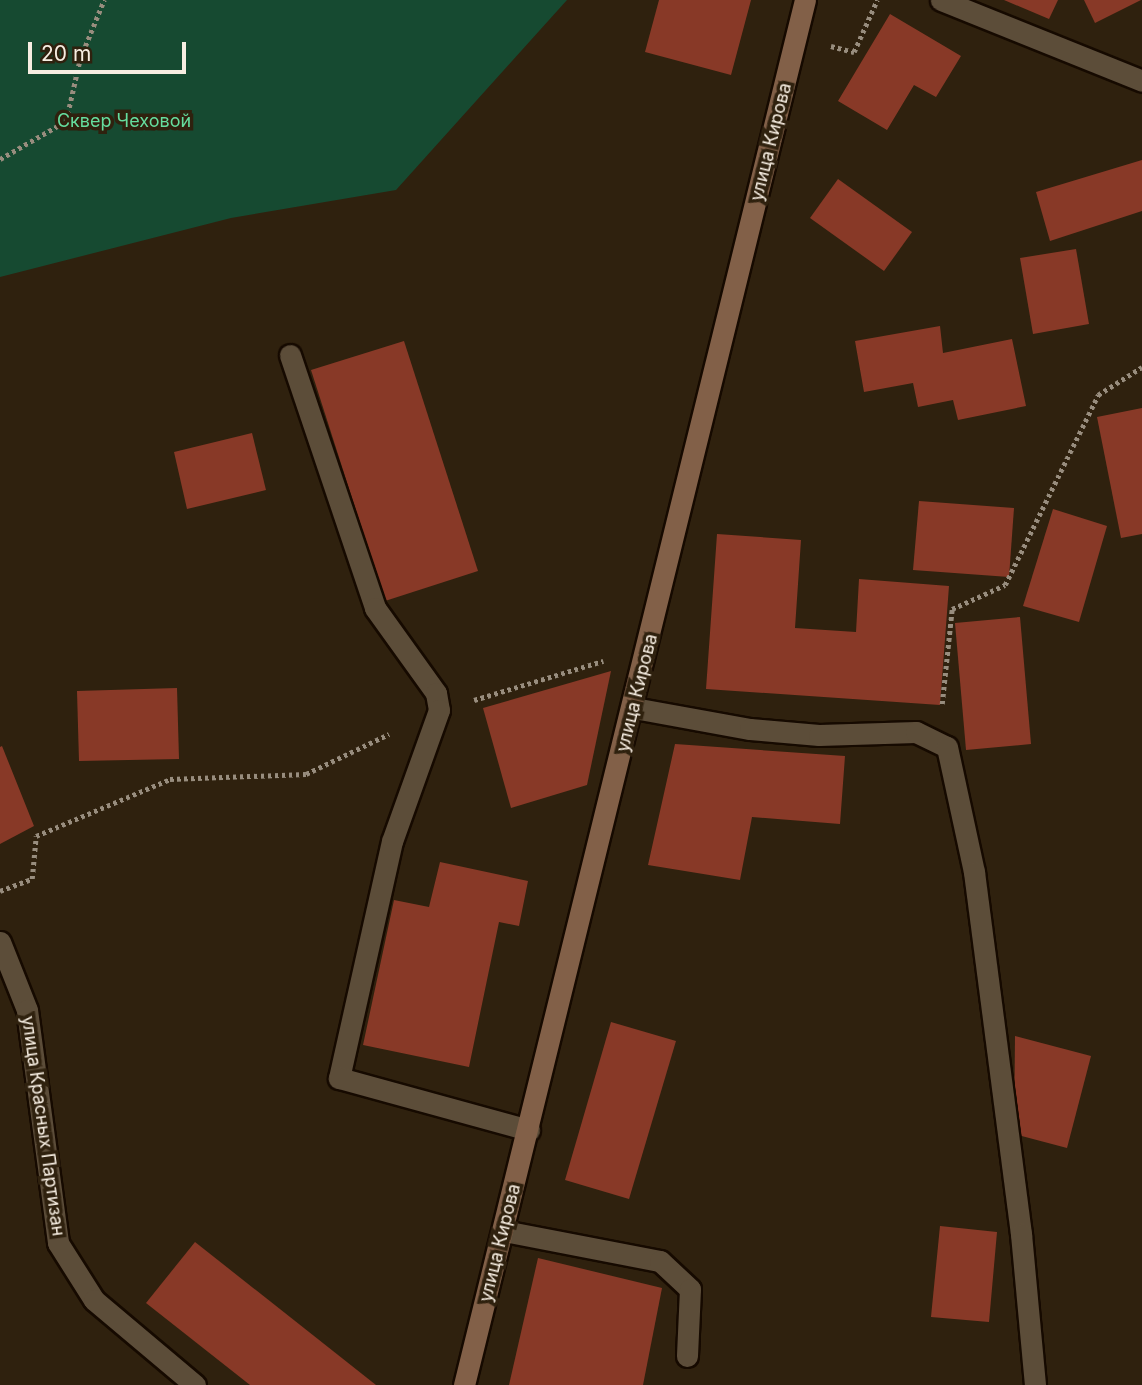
<!DOCTYPE html>
<html>
<head>
<meta charset="utf-8">
<style>
  body { margin:0 }
  #map { position:relative; width:1142px; height:1385px; overflow:hidden; background:#2f210e; font-family:Inter,sans-serif }
  div>[style] { position:absolute }
  .green>* { inset:0; background:#164a31 }
  .building>* { inset:0; background:#883927 }
  .path>* { height:4.5px; margin-top:-2.25px; transform-origin:0; background:repeating-linear-gradient(90deg,#988d7e 0 3.5px,transparent 0 7px) }
  .roads { filter:drop-shadow(2px 0 #160a00) drop-shadow(-2px 0 #160a00) drop-shadow(0 2px #160a00) drop-shadow(0 -2px #160a00) }
  .lane>* { height:21px; margin:-10.5px; padding:0 10.5px; transform-origin:10.5px; border-radius:10.5px; background:#5c4d39 }
  .street>* { height:21px; margin:-10.5px; padding:0 10.5px; transform-origin:10.5px; border-radius:10.5px; background:#5c4d39 }
  .secondary>* { height:21px; margin:-10.5px; padding:0 10.5px; transform-origin:10.5px; border-radius:10.5px; background:#826048 }
  span { translate:-50% -50%; white-space:nowrap; text-align:center; line-height:1.15; -webkit-text-stroke:7px #2f210e; paint-order:stroke }
  .park-label { font-size:18px; color:#65de9f }
  .street-label { font-size:18px; color:#f7eee2 }
  .scale { position:absolute; left:28px; top:42px; width:158px; height:32px; box-sizing:border-box; border:4px solid #f7eee2; border-top:0; padding-left:9px; font-size:21px; line-height:24px; white-space:nowrap; color:#f7eee2; -webkit-text-stroke:5px #2f210e; paint-order:stroke }
</style>
</head>
<body>
<div id="map">
  <div class="green">
    <div style="clip-path:polygon(0 0,567px 0,396px 190px,231px 218px,0 277px)"></div>
  </div>
  <div class="building">
    <div style="clip-path:polygon(659px 0,751px 0,731px 75px,645px 52px)"></div>
    <div style="clip-path:polygon(1004px 0,1058px 0,1049px 19px)"></div>
    <div style="clip-path:polygon(1084px 0,1141px 0,1095px 23px)"></div>
    <div style="clip-path:polygon(890px 14px,961px 56px,936px 97px,914px 85px,887px 130px,838px 101px)"></div>
    <div style="clip-path:polygon(1142px 160px,1142px 211px,1050px 241px,1036px 192px)"></div>
    <div style="clip-path:polygon(838px 179px,912px 232px,884px 271px,810px 218px)"></div>
    <div style="clip-path:polygon(1076px 249px,1089px 324px,1033px 334px,1020px 258px)"></div>
    <div style="clip-path:polygon(940px 326px,943px 353px,1012px 339px,1026px 406px,958px 420px,953px 400px,918px 407px,913px 383px,864px 392px,855px 341px)"></div>
    <div style="clip-path:polygon(404px 341px,478px 571px,385px 601px,311px 370px)"></div>
    <div style="clip-path:polygon(1142px 408px,1142px 534px,1121px 538px,1097px 417px)"></div>
    <div style="clip-path:polygon(252px 433px,266px 490px,187px 509px,174px 452px)"></div>
    <div style="clip-path:polygon(919px 501px,1014px 508px,1009px 577px,913px 570px)"></div>
    <div style="clip-path:polygon(1053px 509px,1107px 526px,1079px 622px,1023px 606px)"></div>
    <div style="clip-path:polygon(717px 534px,801px 540px,795px 628px,856px 632px,859px 579px,949px 586px,940px 705px,706px 689px)"></div>
    <div style="clip-path:polygon(1020px 617px,1031px 744px,966px 750px,955px 623px)"></div>
    <div style="clip-path:polygon(611px 671px,587px 785px,511px 808px,483px 708px)"></div>
    <div style="clip-path:polygon(177px 688px,179px 759px,79px 761px,77px 691px)"></div>
    <div style="clip-path:polygon(675px 744px,845px 756px,840px 824px,752px 817px,740px 880px,648px 865px)"></div>
    <div style="clip-path:polygon(2px 746px,34px 826px,0 844px,0 747px)"></div>
    <div style="clip-path:polygon(440px 862px,528px 881px,519px 926px,499px 922px,469px 1067px,363px 1045px,394px 900px,429px 907px)"></div>
    <div style="clip-path:polygon(611px 1022px,676px 1041px,629px 1199px,565px 1180px)"></div>
    <div style="clip-path:polygon(1015px 1036px,1091px 1056px,1067px 1148px,1014px 1134px)"></div>
    <div style="clip-path:polygon(940px 1226px,997px 1232px,989px 1322px,931px 1317px)"></div>
    <div style="clip-path:polygon(195px 1242px,376px 1385px,250px 1385px,146px 1303px)"></div>
    <div style="clip-path:polygon(538px 1258px,662px 1288px,643px 1385px,509px 1385px)"></div>
  </div>
  <div class="path">
    <div style="left:831px;top:46px;width:24px;rotate:15deg"></div>
    <div style="left:854px;top:52px;width:57px;rotate:-66.1deg"></div>
    <div style="left:0;top:159px;width:76px;rotate:-29.9deg"></div>
    <div style="left:66px;top:121px;width:64px;rotate:-77.3deg"></div>
    <div style="left:80px;top:59px;width:64px;rotate:-67.9deg"></div>
    <div style="left:474px;top:700px;width:135px;rotate:-16.8deg"></div>
    <div style="left:942px;top:704px;width:96px;rotate:-84deg"></div>
    <div style="left:952px;top:609px;width:58px;rotate:-24.4deg"></div>
    <div style="left:1005px;top:585px;width:212px;rotate:-63.9deg"></div>
    <div style="left:1098px;top:395px;width:52px;rotate:-32.5deg"></div>
    <div style="left:0;top:891px;width:34px;rotate:-21deg"></div>
    <div style="left:32px;top:879px;width:43px;rotate:-84.7deg"></div>
    <div style="left:36px;top:836px;width:146px;rotate:-23deg"></div>
    <div style="left:170px;top:779px;width:136px;rotate:-2.1deg"></div>
    <div style="left:306px;top:774px;width:92px;rotate:-25.7deg"></div>
  </div>
  <div class="roads">
    <div class="lane">
      <div style="left:290px;top:355px;width:267px;rotate:71.4deg"></div>
      <div style="left:375px;top:608px;width:105px;rotate:54.3deg"></div>
      <div style="left:436px;top:693px;width:17px;rotate:80deg"></div>
      <div style="left:439px;top:710px;width:139px;rotate:109.7deg"></div>
      <div style="left:392px;top:841px;width:243px;rotate:102.6deg"></div>
      <div style="left:339px;top:1078px;width:197px;rotate:15.3deg"></div>
      <div style="left:634px;top:708px;width:118px;rotate:10.3deg"></div>
      <div style="left:750px;top:729px;width:69px;rotate:5deg"></div>
      <div style="left:819px;top:735px;width:97px;rotate:-1.8deg"></div>
      <div style="left:916px;top:732px;width:34px;rotate:26deg"></div>
      <div style="left:947px;top:747px;width:128px;rotate:77.8deg"></div>
      <div style="left:974px;top:872px;width:365px;rotate:82.6deg"></div>
      <div style="left:1021px;top:1234px;width:152px;rotate:84.7deg"></div>
      <div style="left:504px;top:1231px;width:159px;rotate:10.9deg"></div>
      <div style="left:660px;top:1261px;width:41px;rotate:43deg"></div>
      <div style="left:690px;top:1289px;width:67px;rotate:92.6deg"></div>
    </div>
    <div class="street">
      <div style="left:941px;top:0;width:217px;rotate:21.9deg"></div>
      <div style="left:0;top:942px;width:73px;rotate:68.3deg"></div>
      <div style="left:27px;top:1010px;width:235px;rotate:82.4deg"></div>
      <div style="left:58px;top:1243px;width:67px;rotate:57.7deg"></div>
      <div style="left:94px;top:1300px;width:132px;rotate:40.1deg"></div>
    </div>
    <div class="secondary">
      <div style="left:464px;top:1385px;width:1426px;rotate:-76.17deg"></div>
    </div>
  </div>
  <div class="park-label">
    <span style="left:124px;top:121px">Сквер Чеховой</span>
  </div>
  <div class="street-label">
    <span style="left:771px;top:142px;rotate:-76deg">улица Кирова</span>
    <span style="left:637px;top:693px;rotate:-76deg">улица Кирова</span>
    <span style="left:43px;top:1126px;rotate:82deg">улица Красных Партизан</span>
    <span style="left:500px;top:1243px;rotate:-76deg">улица Кирова</span>
  </div>
  <div class="scale">20 m</div>
</div>
</body>
</html>
